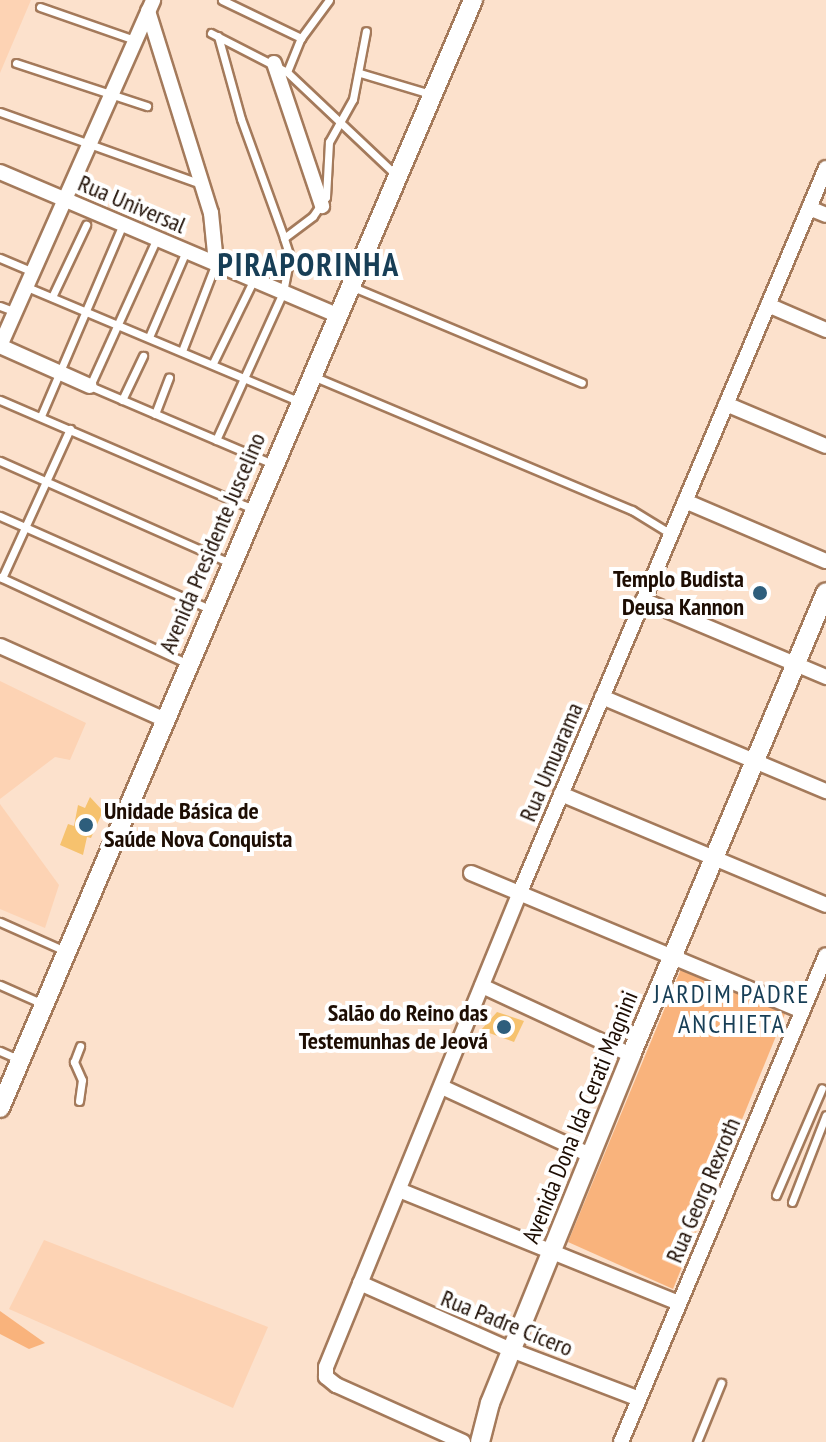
<!DOCTYPE html>
<html>
<head>
<meta charset="utf-8">
<style>
  body { margin:0 }
  #map { position:relative; width:826px; height:1442px; overflow:hidden; background:#fce1cc; font-family:"PT Sans Narrow",sans-serif }
  div>[style] { position:absolute }
  .built>* { inset:0; background:#fdd3b4 }
  .green>* { inset:0; background:#f9b37c }
  .building>* { inset:0; background:#f6c26e }
  .roads { filter:drop-shadow(2px 0 #a47a5b) drop-shadow(-2px 0 #a47a5b) drop-shadow(0 2px #a47a5b) drop-shadow(0 -2px #a47a5b) }
  .service>* { height:7px; margin:-3.5px; padding:0 3.5px; transform-origin:3.5px; border-radius:3.5px; background:#fff }
  .minor>* { height:14px; margin:-7px; padding:0 7px; transform-origin:7px; border-radius:7px; background:#fff }
  .tertiary>* { height:18px; margin:-9px; padding:0 9px; transform-origin:9px; border-radius:9px; background:#fff }
  .dots>* { width:22px; height:22px; translate:-50% -50%; box-sizing:border-box; border:4px solid #fff; border-radius:50% }
  span { translate:-50% -50%; white-space:nowrap; text-align:center; line-height:1.15; -webkit-text-stroke:8px #fff; paint-order:stroke }
  .street-label { font-size:24px; color:#1d0d03 }
  .poi-label { font-size:24px; color:#1d0d03; font-weight:700 }
  .right { translate:-100% -50%; text-align:right }
  .left { translate:0 -50%; text-align:left }
  .neighbourhood-label { font-size:26px; color:#173e56; letter-spacing:2px }
  .district-label { font-size:32px; color:#173e56; font-weight:700; letter-spacing:2px }
</style>
</head>
<body>
<div id="map">
  <div class="built">
    <div style="clip-path:polygon(0 0,31px 0,0 73px)"></div>
    <div style="clip-path:polygon(0 681px,86px 723px,70px 760px,55px 757px,0 799px)"></div>
    <div style="clip-path:polygon(0 804px,59px 885px,45px 928px,0 909px)"></div>
    <div style="clip-path:polygon(44px 1240px,268px 1327px,233px 1408px,9px 1309px)"></div>
  </div>
  <div class="green">
    <div style="clip-path:polygon(681px 969px,785px 1014px,673px 1289px,568px 1242px)"></div>
    <div style="clip-path:polygon(0 1311px,45px 1343px,29px 1349px,0 1334px)"></div>
  </div>
  <div class="building">
    <div style="clip-path:polygon(90px 797px,103px 811px,91px 838px,87px 837px,83px 855px,60px 845px,68px 824px,74px 826px,78px 805px,85px 808px)"></div>
    <div style="clip-path:polygon(497px 1012px,524px 1021px,514px 1042px,481px 1030px)"></div>
  </div>
  <div class="roads">
    <div class="service">
      <div style="left:222px;top:0;width:88px;rotate:25.7deg"></div>
      <div style="left:40px;top:7px;width:101px;rotate:19.2deg"></div>
      <div style="left:211px;top:33px;width:85px;rotate:27.2deg"></div>
      <div style="left:287px;top:72px;width:150px;rotate:43.4deg"></div>
      <div style="left:218px;top:36px;width:86px;rotate:74.5deg"></div>
      <div style="left:241px;top:119px;width:127px;rotate:70.1deg"></div>
      <div style="left:16px;top:63px;width:138px;rotate:18.2deg"></div>
      <div style="left:287px;top:72px;width:37px;rotate:-68deg"></div>
      <div style="left:301px;top:38px;width:47px;rotate:-53.6deg"></div>
      <div style="left:360px;top:73px;width:73px;rotate:16.7deg"></div>
      <div style="left:0;top:112px;width:214px;rotate:19.7deg"></div>
      <div style="left:157px;top:238px;width:162px;rotate:114.4deg"></div>
      <div style="left:90px;top:386px;width:199px;rotate:23.1deg"></div>
      <div style="left:0;top:258px;width:36px;rotate:23deg"></div>
      <div style="left:27px;top:287px;width:294px;rotate:22.8deg"></div>
      <div style="left:353px;top:287px;width:248px;rotate:22.7deg"></div>
      <div style="left:52px;top:297px;width:80px;rotate:-64.7deg"></div>
      <div style="left:0;top:306px;width:17px;rotate:21deg"></div>
      <div style="left:149px;top:337px;width:94px;rotate:-66.7deg"></div>
      <div style="left:182px;top:351px;width:94px;rotate:-68.9deg"></div>
      <div style="left:213px;top:363px;width:93px;rotate:-64deg"></div>
      <div style="left:315px;top:377px;width:344px;rotate:22.8deg"></div>
      <div style="left:632px;top:510px;width:46px;rotate:31.6deg"></div>
      <div style="left:0;top:400px;width:275px;rotate:23.3deg"></div>
      <div style="left:122px;top:400px;width:49px;rotate:-64.5deg"></div>
      <div style="left:155px;top:414px;width:39px;rotate:-69deg"></div>
      <div style="left:41px;top:416px;width:209px;rotate:-66.9deg"></div>
      <div style="left:216px;top:440px;width:162px;rotate:-65.6deg"></div>
      <div style="left:283px;top:292px;width:36px;rotate:-79deg"></div>
      <div style="left:290px;top:257px;width:20px;rotate:-108deg"></div>
      <div style="left:284px;top:238px;width:36px;rotate:-37deg"></div>
      <div style="left:313px;top:216px;width:23px;rotate:-56deg"></div>
      <div style="left:326px;top:197px;width:55px;rotate:-86.9deg"></div>
      <div style="left:329px;top:142px;width:49px;rotate:-60.8deg"></div>
      <div style="left:353px;top:99px;width:69px;rotate:-79.2deg"></div>
      <div style="left:0;top:461px;width:252px;rotate:23.9deg"></div>
      <div style="left:0;top:516px;width:230px;rotate:23.9deg"></div>
      <div style="left:0;top:577px;width:205px;rotate:24.8deg"></div>
      <div style="left:2px;top:578px;width:164px;rotate:-65.5deg"></div>
      <div style="left:0;top:922px;width:71px;rotate:24deg"></div>
      <div style="left:0;top:985px;width:47px;rotate:23.8deg"></div>
      <div style="left:0;top:1051px;width:20px;rotate:24deg"></div>
      <div style="left:79px;top:1101px;width:21px;rotate:-82deg"></div>
      <div style="left:82px;top:1080px;width:20px;rotate:-114deg"></div>
      <div style="left:74px;top:1062px;width:17px;rotate:-69deg"></div>
      <div style="left:776px;top:1195px;width:116px;rotate:-66.7deg"></div>
      <div style="left:792px;top:1202px;width:93px;rotate:-68.7deg"></div>
      <div style="left:697px;top:1442px;width:64px;rotate:-67.9deg"></div>
    </div>
    <div class="minor">
      <div style="left:148px;top:11px;width:212px;rotate:72.7deg"></div>
      <div style="left:211px;top:213px;width:50px;rotate:84.3deg"></div>
      <div style="left:274px;top:63px;width:151px;rotate:71.4deg"></div>
      <div style="left:0;top:172px;width:364px;rotate:23deg"></div>
      <div style="left:809px;top:208px;width:18px;rotate:22deg"></div>
      <div style="left:768px;top:305px;width:63px;rotate:23.3deg"></div>
      <div style="left:0;top:346px;width:378px;rotate:-66.1deg"></div>
      <div style="left:0;top:346px;width:98px;rotate:24deg"></div>
      <div style="left:726px;top:404px;width:108px;rotate:22.8deg"></div>
      <div style="left:685px;top:501px;width:153px;rotate:23.1deg"></div>
      <div style="left:643px;top:600px;width:199px;rotate:22.8deg"></div>
      <div style="left:0;top:646px;width:179px;rotate:24.1deg"></div>
      <div style="left:602px;top:697px;width:243px;rotate:22.8deg"></div>
      <div style="left:561px;top:794px;width:287px;rotate:22.7deg"></div>
      <div style="left:471px;top:873px;width:359px;rotate:22.6deg"></div>
      <div style="left:482px;top:986px;width:164px;rotate:24.8deg"></div>
      <div style="left:442px;top:1087px;width:165px;rotate:24.7deg"></div>
      <div style="left:399px;top:1190px;width:301px;rotate:22deg"></div>
      <div style="left:360px;top:1283px;width:165px;rotate:23.9deg"></div>
      <div style="left:511px;top:1350px;width:137px;rotate:20.9deg"></div>
      <div style="left:463px;top:1442px;width:139px;rotate:-155.8deg"></div>
      <div style="left:336px;top:1385px;width:13px;rotate:-141deg"></div>
      <div style="left:326px;top:1377px;width:10px;rotate:-90deg"></div>
      <div style="left:326px;top:1367px;width:513px;rotate:-67.78deg"></div>
      <div style="left:520px;top:892px;width:786px;rotate:-67.09deg"></div>
      <div style="left:621px;top:1442px;width:528px;rotate:-67.17deg"></div>
    </div>
    <div class="tertiary">
      <div style="left:0;top:1108px;width:1205px;rotate:-66.88deg"></div>
      <div style="left:480px;top:1442px;width:40px;rotate:-75.6deg"></div>
      <div style="left:490px;top:1403px;width:375px;rotate:-67.9deg"></div>
      <div style="left:631px;top:1055px;width:502px;rotate:-67.16deg"></div>
    </div>
  </div>
  <div class="dots">
    <div style="left:760px;top:593px;background:#2e5e7c"></div>
    <div style="left:86px;top:825px;background:#2e5e7c"></div>
    <div style="left:504px;top:1027px;background:#2e5e7c"></div>
  </div>
  <div class="street-label">
    <span style="left:132px;top:204px;rotate:23deg">Rua Universal</span>
    <span style="left:212px;top:543px;rotate:-67deg">Avenida Presidente Juscelino</span>
    <span style="left:551px;top:762px;rotate:-67deg">Rua Umuarama</span>
    <span style="left:580px;top:1117px;rotate:-68deg">Avenida Dona Ida Cerati Magnini</span>
    <span style="left:703px;top:1190px;rotate:-67deg">Rua Georg Rexroth</span>
    <span style="left:507px;top:1323px;rotate:22deg">Rua Padre Cícero</span>
  </div>
  <div class="poi-label">
    <span class="right" style="left:744px;top:593px">Templo Budista<br>Deusa Kannon</span>
    <span class="left" style="left:104px;top:825px">Unidade Básica de<br>Saúde Nova Conquista</span>
    <span class="right" style="left:488px;top:1027px">Salão do Reino das<br>Testemunhas de Jeová</span>
  </div>
  <div class="neighbourhood-label">
    <span style="left:732px;top:1009px">JARDIM PADRE<br>ANCHIETA</span>
  </div>
  <div class="district-label">
    <span style="left:309px;top:264px">PIRAPORINHA</span>
  </div>
</div>
</body>
</html>
